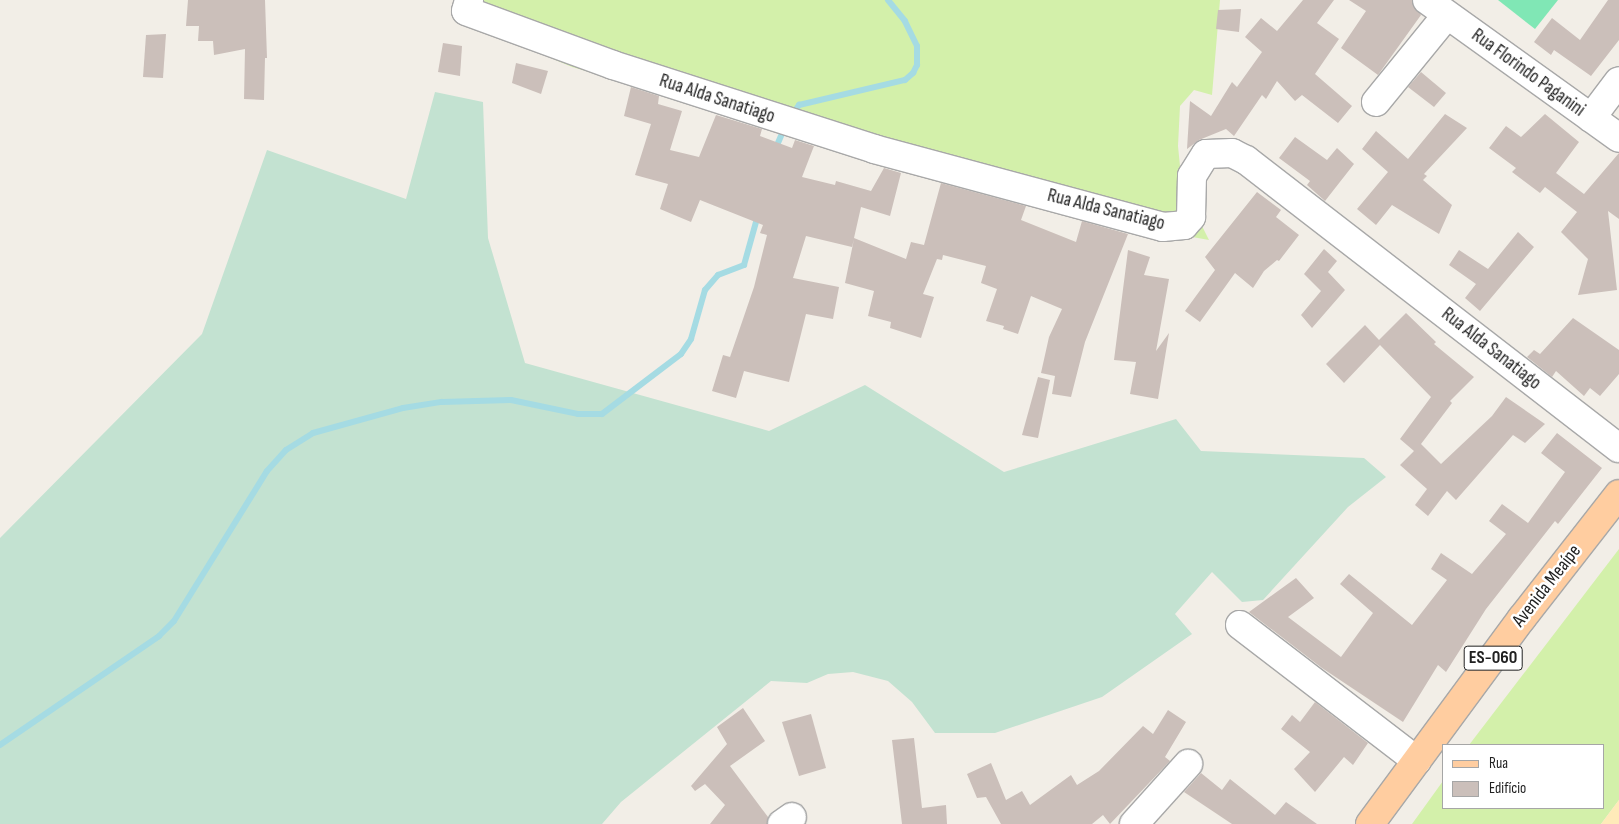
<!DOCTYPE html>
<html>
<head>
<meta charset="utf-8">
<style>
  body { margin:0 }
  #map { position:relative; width:1619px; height:824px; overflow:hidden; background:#f2eee7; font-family:"Sofia Sans Condensed",sans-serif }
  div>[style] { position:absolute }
  .grass>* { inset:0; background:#d3f0aa }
  .wetland>* { inset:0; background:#c3e2d1 }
  .sand>* { inset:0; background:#ffeab9 }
  .pitch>* { inset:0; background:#80e7b5 }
  .stream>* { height:6px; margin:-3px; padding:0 3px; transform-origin:3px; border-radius:3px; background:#a5dbe3 }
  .building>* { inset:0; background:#cbbfba }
  .roads { filter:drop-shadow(1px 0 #a8a8a8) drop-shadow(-1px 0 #a8a8a8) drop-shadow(0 1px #a8a8a8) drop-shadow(0 -1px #a8a8a8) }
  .minor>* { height:28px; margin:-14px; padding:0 14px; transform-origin:14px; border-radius:14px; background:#fff }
  .major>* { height:28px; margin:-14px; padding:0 14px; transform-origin:14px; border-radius:14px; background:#ffcda0 }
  span { translate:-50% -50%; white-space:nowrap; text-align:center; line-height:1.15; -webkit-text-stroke:5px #fff; paint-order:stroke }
  .shield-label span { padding:1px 4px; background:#fff; border:1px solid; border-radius:4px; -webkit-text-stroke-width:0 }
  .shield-label { font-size:18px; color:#212121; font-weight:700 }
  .street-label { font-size:19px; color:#212121 }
  .legend { position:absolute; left:1442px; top:744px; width:162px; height:65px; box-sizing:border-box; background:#fff; border:1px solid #a6a6a6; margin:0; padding:6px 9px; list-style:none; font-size:15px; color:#212121 }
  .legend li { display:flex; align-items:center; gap:10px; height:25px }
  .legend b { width:25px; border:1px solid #a6a6a6 }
</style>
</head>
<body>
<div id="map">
  <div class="grass">
    <div style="clip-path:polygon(469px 0,1220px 0,1212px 95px,1194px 90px,1180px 106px,1178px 146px,1182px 186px,1209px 240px,1109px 222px,572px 67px,463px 21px)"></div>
    <div style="clip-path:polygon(1619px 549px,1619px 800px,1601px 824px,1412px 824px,1443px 781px,1443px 808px,1603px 808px,1603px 745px,1469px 745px)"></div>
  </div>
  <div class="wetland">
    <div style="clip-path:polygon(435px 92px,483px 102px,488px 238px,525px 363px,769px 431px,865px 385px,1004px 472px,1176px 419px,1201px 451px,1364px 458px,1386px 477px,1348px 507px,1263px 600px,1242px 602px,1212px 572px,1175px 614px,1192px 634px,1102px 697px,995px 733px,935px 733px,912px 702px,888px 681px,853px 672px,828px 674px,807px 683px,771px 681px,621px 802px,602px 824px,0 824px,0 538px,202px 334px,267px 150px,406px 199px)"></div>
  </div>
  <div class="sand">
    <div style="clip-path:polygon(1619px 800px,1619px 824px,1601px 824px)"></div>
  </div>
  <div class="pitch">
    <div style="clip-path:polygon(1498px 0,1558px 0,1535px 29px)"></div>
  </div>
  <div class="stream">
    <div style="left:791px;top:116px;width:14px;rotate:-54deg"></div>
    <div style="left:799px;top:105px;width:109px;rotate:-13.3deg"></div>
    <div style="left:905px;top:80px;width:11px;rotate:-41deg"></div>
    <div style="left:913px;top:73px;width:9px;rotate:-63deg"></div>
    <div style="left:917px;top:65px;width:19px;rotate:-90deg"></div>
    <div style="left:917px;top:46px;width:28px;rotate:-116deg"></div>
    <div style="left:905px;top:21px;width:27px;rotate:-129deg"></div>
    <div style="left:775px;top:150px;width:25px;rotate:-67deg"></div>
    <div style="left:0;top:745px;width:193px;rotate:-34.4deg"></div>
    <div style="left:159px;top:636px;width:21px;rotate:-45deg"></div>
    <div style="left:174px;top:621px;width:176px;rotate:-58.2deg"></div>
    <div style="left:267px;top:471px;width:28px;rotate:-48deg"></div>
    <div style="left:286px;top:450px;width:32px;rotate:-32deg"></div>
    <div style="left:313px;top:433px;width:93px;rotate:-15.5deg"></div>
    <div style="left:403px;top:408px;width:39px;rotate:-9deg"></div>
    <div style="left:442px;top:402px;width:69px;rotate:-1.7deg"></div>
    <div style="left:511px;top:400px;width:68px;rotate:11.8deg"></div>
    <div style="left:578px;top:414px;width:24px"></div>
    <div style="left:602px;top:414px;width:99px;rotate:-37.2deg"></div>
    <div style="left:681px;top:354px;width:18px;rotate:-56deg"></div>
    <div style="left:691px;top:339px;width:51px;rotate:-74.1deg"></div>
    <div style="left:705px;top:290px;width:20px;rotate:-49deg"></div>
    <div style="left:718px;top:275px;width:28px;rotate:-21deg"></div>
    <div style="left:744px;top:265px;width:52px;rotate:-74.4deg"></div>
  </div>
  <div class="building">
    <div style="clip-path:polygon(188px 0,265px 0,267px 58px,265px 58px,264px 100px,244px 99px,245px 49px,214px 55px,213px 41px,198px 41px,199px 26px,186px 26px)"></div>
    <div style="clip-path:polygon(1303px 0,1334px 0,1317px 23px,1339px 39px,1315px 74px,1352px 106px,1338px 123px,1302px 95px,1295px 101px,1277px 81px,1266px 99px,1262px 95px,1234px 136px,1226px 129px,1199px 140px,1187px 149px,1190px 101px,1211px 116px,1232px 82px,1237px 87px,1262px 52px,1245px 37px,1261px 18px,1277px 31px)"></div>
    <div style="clip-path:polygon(1349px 0,1412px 0,1421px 15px,1378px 75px,1341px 48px,1366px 11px)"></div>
    <div style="clip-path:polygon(1608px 0,1619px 0,1619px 40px,1591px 76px,1554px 50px,1551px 55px,1534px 42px,1552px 18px,1580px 40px)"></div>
    <div style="clip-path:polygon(1241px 9px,1239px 32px,1216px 29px,1218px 10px)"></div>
    <div style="clip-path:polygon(166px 34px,163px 78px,143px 77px,146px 35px)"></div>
    <div style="clip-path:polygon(443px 43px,462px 46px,460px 76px,438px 72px)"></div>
    <div style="clip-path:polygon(516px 63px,548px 71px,541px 94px,512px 83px)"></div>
    <div style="clip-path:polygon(1421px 72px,1446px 93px,1434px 107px,1408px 87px)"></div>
    <div style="clip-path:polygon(631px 87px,659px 96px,658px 104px,682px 111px,670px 150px,699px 157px,716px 115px,762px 129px,760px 136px,792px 148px,795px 140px,814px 146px,802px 177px,835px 185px,836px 181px,871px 191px,884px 168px,901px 173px,890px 216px,861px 207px,854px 238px,906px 259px,911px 242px,924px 245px,941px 183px,1026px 206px,1021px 220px,1076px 242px,1082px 221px,1128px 234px,1085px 342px,1071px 397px,1052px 394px,1055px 376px,1041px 373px,1049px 337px,1062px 309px,1031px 296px,1018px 334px,1003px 329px,1004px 326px,986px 321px,997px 289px,981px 283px,986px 266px,943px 255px,942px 260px,937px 259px,923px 294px,934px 297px,921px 338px,890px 328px,891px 322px,868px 316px,874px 291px,845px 283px,854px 239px,852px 247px,806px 236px,793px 278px,839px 287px,833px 319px,806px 314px,789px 382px,744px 371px,736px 398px,712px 391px,723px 355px,730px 357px,754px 287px,767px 235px,760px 233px,763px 225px,700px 200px,691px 222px,660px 209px,668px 184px,635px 175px,651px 124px,624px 116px)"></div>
    <div style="clip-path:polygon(1445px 114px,1467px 128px,1424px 174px,1427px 176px,1423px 180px,1452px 205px,1439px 234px,1392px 205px,1376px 225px,1357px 209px,1388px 172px,1362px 149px,1376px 131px,1408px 159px)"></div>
    <div style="clip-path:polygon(1545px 114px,1579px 142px,1556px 173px,1584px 194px,1619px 153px,1619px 219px,1608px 211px,1617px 290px,1578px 295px,1588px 259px,1561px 232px,1577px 212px,1545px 187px,1540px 193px,1512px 172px,1516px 168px,1489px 148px,1506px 126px,1521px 137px)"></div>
    <div style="clip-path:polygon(1295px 137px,1327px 160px,1337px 148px,1354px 164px,1325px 201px,1307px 185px,1310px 181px,1279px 158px)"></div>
    <div style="clip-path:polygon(1257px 192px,1281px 210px,1276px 217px,1299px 235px,1279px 261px,1277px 260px,1264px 271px,1253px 288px,1235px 273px,1200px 322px,1185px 311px,1215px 270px,1205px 257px)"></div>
    <div style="clip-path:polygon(1518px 232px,1534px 247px,1480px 311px,1465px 298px,1476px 284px,1449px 265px,1459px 250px,1488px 269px)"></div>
    <div style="clip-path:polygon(1324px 249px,1337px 261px,1328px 272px,1345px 290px,1312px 328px,1301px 315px,1321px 291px,1304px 274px)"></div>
    <div style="clip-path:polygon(1128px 250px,1150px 257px,1144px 275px,1169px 279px,1156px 351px,1169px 333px,1158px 399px,1130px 394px,1136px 362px,1114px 360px)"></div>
    <div style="clip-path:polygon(1406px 313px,1436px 342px,1434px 344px,1474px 377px,1450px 401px,1452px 403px,1421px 444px,1441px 464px,1492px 416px,1506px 397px,1545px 424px,1525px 443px,1513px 435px,1456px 500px,1447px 491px,1428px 516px,1415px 505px,1427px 489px,1400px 465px,1414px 451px,1400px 439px,1431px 397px,1380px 345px,1344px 383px,1326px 364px,1365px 325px,1379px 340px)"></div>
    <div style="clip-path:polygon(1573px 318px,1619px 350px,1619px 374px,1600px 396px,1590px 388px,1584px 396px,1556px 371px,1552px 377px,1527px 357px,1534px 350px,1540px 354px)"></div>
    <div style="clip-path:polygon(1038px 377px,1050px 380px,1038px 438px,1022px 435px)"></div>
    <div style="clip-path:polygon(1557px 433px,1602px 468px,1558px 524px,1555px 521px,1486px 609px,1446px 672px,1438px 665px,1403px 722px,1322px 668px,1249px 612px,1296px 578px,1314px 598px,1288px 617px,1341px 657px,1373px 613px,1340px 584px,1349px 574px,1412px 625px,1447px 580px,1431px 569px,1441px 553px,1472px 574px,1506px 534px,1489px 521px,1502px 504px,1528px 523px,1565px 472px,1541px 453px)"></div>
    <div style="clip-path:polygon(1315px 702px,1368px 743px,1353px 765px,1344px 757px,1315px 792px,1294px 769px,1310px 752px,1281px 729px,1292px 715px,1300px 722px)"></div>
    <div style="clip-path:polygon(743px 708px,765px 741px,730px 766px,768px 817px,767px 824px,710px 824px,725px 805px,705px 784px,695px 791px,691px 786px,727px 744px,717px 727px)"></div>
    <div style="clip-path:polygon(1168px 710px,1186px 722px,1165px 757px,1170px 761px,1110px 824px,1103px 815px,1092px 824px,1001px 824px,986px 797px,977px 798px,967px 774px,991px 763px,1006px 800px,1022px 791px,1030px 805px,1071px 775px,1077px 785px,1099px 771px,1143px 726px,1153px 734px)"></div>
    <div style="clip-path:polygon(811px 714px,826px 768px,799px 776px,782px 722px)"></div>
    <div style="clip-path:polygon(914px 738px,922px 808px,946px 805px,947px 824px,902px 824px,892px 740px)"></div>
    <div style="clip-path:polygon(1201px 773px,1222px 790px,1230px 779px,1275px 815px,1286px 802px,1317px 824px,1232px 824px,1184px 792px)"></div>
  </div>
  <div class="roads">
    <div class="minor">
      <div style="left:469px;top:0;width:11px;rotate:105deg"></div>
      <div style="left:466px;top:11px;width:157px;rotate:20.2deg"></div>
      <div style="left:613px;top:65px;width:274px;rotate:17.8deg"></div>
      <div style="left:874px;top:149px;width:299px;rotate:15.1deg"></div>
      <div style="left:1163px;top:227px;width:21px;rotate:-5deg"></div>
      <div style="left:1184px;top:225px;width:11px;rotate:-49deg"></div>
      <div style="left:1191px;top:217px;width:41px;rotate:-88.6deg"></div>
      <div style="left:1192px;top:176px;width:26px;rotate:-58deg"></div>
      <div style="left:1206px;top:154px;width:26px;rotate:-2deg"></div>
      <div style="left:1232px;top:153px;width:16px;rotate:27deg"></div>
      <div style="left:1246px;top:160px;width:471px;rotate:37.7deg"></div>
      <div style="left:1427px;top:0;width:236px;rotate:35.7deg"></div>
      <div style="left:1376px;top:102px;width:112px;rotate:-50.8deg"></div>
      <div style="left:1591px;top:118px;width:46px;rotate:-52.9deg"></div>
      <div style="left:1240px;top:625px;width:223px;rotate:37.5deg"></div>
      <div style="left:782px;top:824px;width:12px;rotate:-35deg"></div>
      <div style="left:1134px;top:824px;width:81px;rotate:-48deg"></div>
    </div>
    <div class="major">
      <div style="left:1370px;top:824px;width:256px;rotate:-53.6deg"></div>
      <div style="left:1522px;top:618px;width:157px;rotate:-52deg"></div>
    </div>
  </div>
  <div class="shield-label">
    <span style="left:1493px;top:658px">ES-060</span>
  </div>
  <div class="street-label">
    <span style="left:1528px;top:73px;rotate:36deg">Rua Florindo Paganini</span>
    <span style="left:717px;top:99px;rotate:18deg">Rua Alda Sanatiago</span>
    <span style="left:1106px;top:210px;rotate:14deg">Rua Alda Sanatiago</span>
    <span style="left:1491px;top:349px;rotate:38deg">Rua Alda Sanatiago</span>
    <span style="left:1547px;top:586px;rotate:-52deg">Avenida Meaípe</span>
  </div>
  <ul class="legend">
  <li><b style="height:6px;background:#ffcda0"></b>Rua</li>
  <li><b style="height:14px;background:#cbbfba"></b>Edifício</li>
  </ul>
</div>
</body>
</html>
